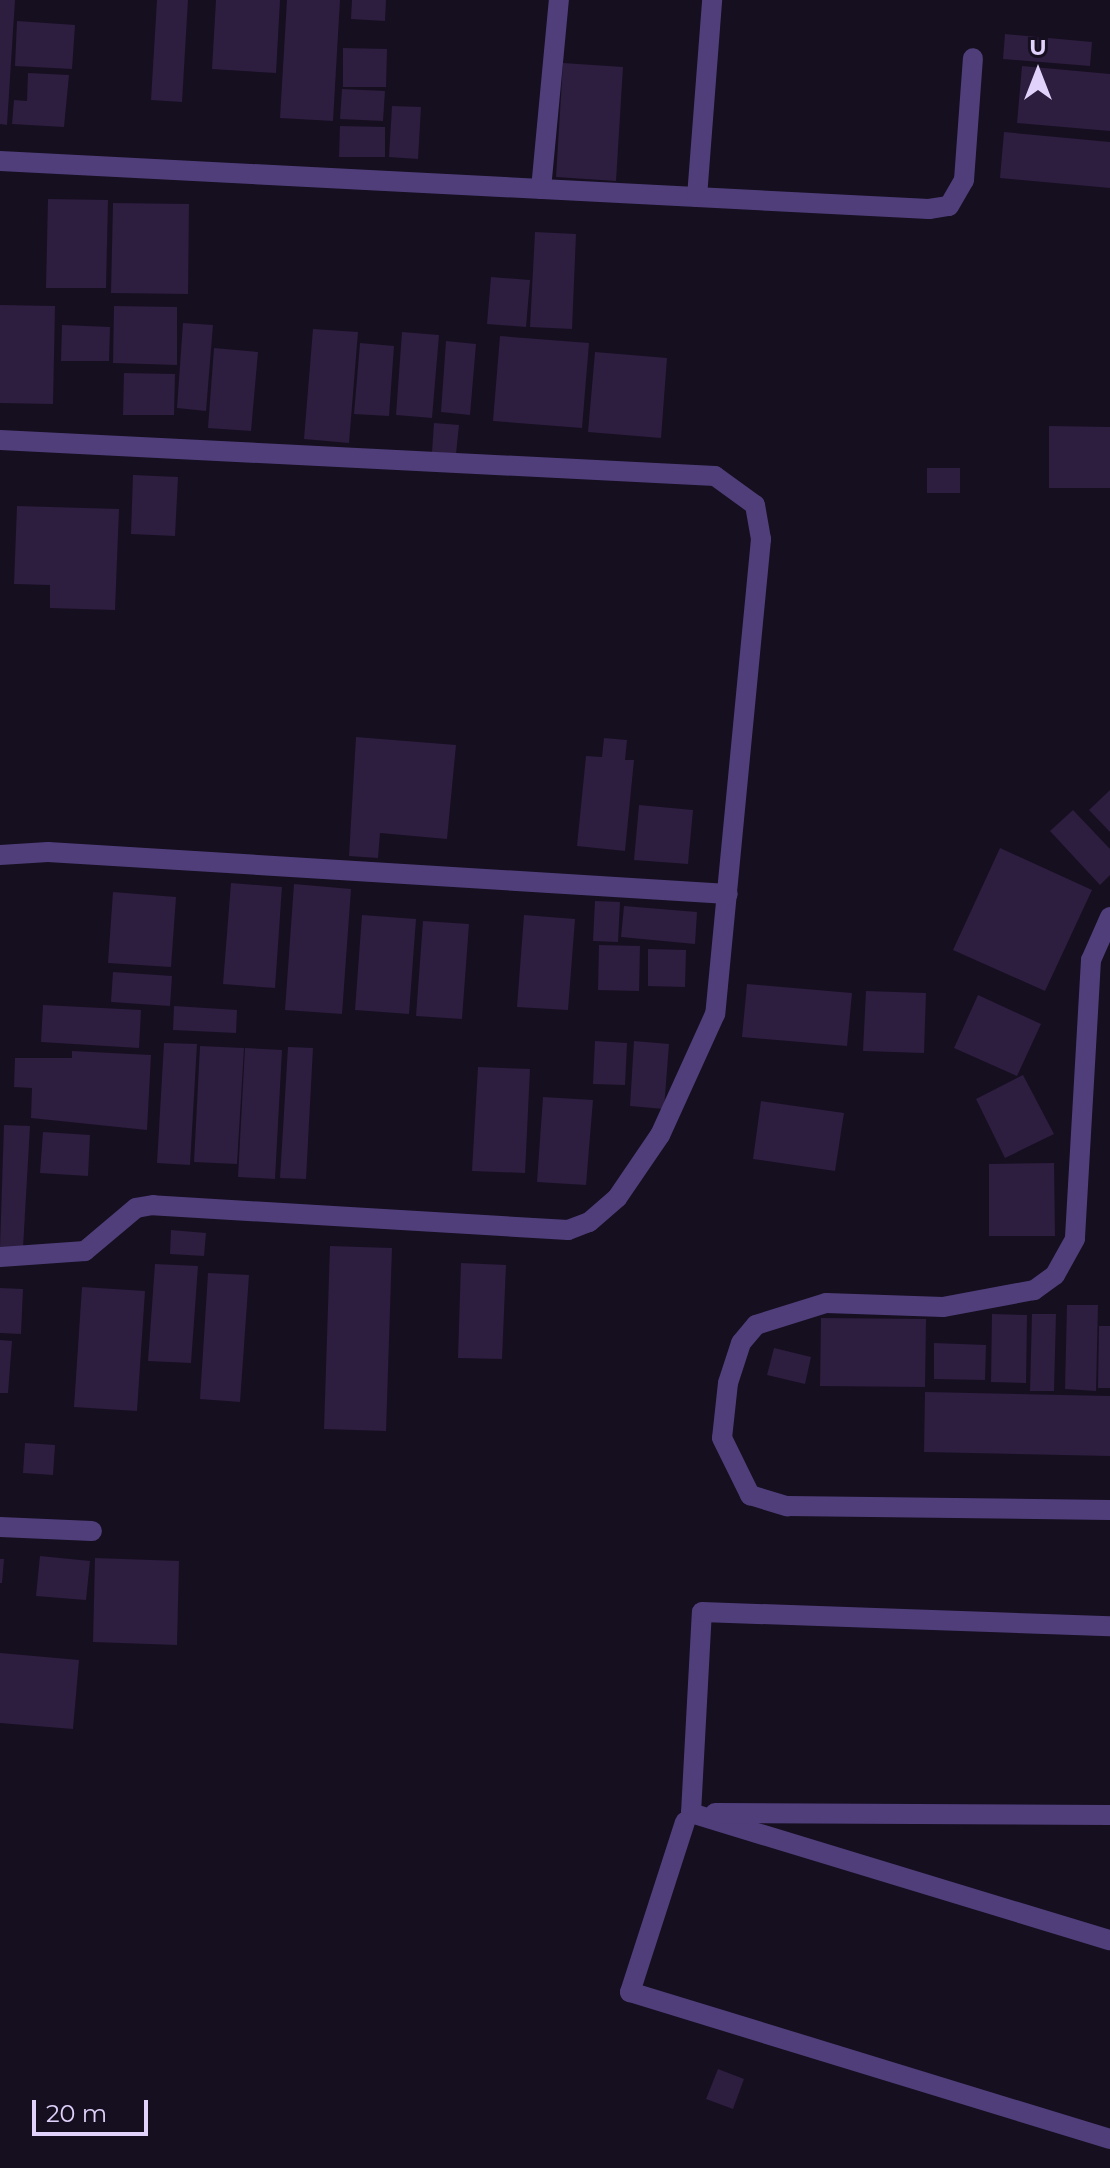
<!DOCTYPE html>
<html>
<head>
<meta charset="utf-8">
<style>
  body { margin:0 }
  #map { position:relative; width:1110px; height:2168px; overflow:hidden; background:#160f20; font-family:Montserrat,sans-serif }
  div>[style] { position:absolute }
  .building>* { inset:0; background:#2d1d3f }
  .minor>* { height:20px; margin:-10px; padding:0 10px; transform-origin:10px; border-radius:10px; background:#503e7b }
  span { translate:-50% -50%; white-space:nowrap; text-align:center; line-height:1.15; -webkit-text-stroke:6px #160f20; paint-order:stroke }
  .north { position:absolute; left:998px; top:32px; width:80px; height:80px; -webkit-text-stroke:6px #160f20; paint-order:stroke; rotate:0deg; font-size:22px; font-weight:700; line-height:32px; text-align:center; color:#e1d2fb }
  .north::after { content:''; display:block; margin:auto; width:28px; height:36px; background:#e1d2fb; clip-path:polygon(50% 0,100% 100%,50% 72%,0 100%) }
  .scale { position:absolute; left:32px; top:2100px; width:116px; height:36px; box-sizing:border-box; border:4px solid #e1d2fb; border-top:0; padding-left:10px; font-size:24px; line-height:28px; white-space:nowrap; color:#e1d2fb; -webkit-text-stroke:6px #160f20; paint-order:stroke }
</style>
</head>
<body>
<div id="map">
  <div class="building">
    <div style="clip-path:polygon(0 0,15px 0,7px 125px,0 124px)"></div>
    <div style="clip-path:polygon(157px 0,188px 0,182px 102px,151px 100px)"></div>
    <div style="clip-path:polygon(216px 0,280px 0,276px 73px,212px 69px)"></div>
    <div style="clip-path:polygon(287px 0,340px 0,333px 121px,280px 118px)"></div>
    <div style="clip-path:polygon(352px 0,386px 0,385px 21px,351px 19px)"></div>
    <div style="clip-path:polygon(17px 21px,75px 25px,72px 69px,15px 66px)"></div>
    <div style="clip-path:polygon(1005px 34px,1092px 42px,1090px 66px,1003px 59px)"></div>
    <div style="clip-path:polygon(343px 48px,387px 49px,386px 87px,343px 87px)"></div>
    <div style="clip-path:polygon(563px 63px,623px 67px,616px 181px,556px 177px)"></div>
    <div style="clip-path:polygon(1022px 66px,1110px 74px,1110px 131px,1017px 123px)"></div>
    <div style="clip-path:polygon(28px 73px,69px 75px,64px 127px,12px 124px,14px 100px,27px 101px)"></div>
    <div style="clip-path:polygon(342px 89px,385px 91px,383px 121px,340px 119px)"></div>
    <div style="clip-path:polygon(392px 106px,421px 107px,418px 159px,389px 157px)"></div>
    <div style="clip-path:polygon(340px 126px,385px 127px,385px 157px,339px 157px)"></div>
    <div style="clip-path:polygon(1004px 132px,1110px 142px,1110px 188px,1000px 178px)"></div>
    <div style="clip-path:polygon(48px 199px,108px 200px,106px 288px,46px 288px)"></div>
    <div style="clip-path:polygon(113px 203px,189px 204px,188px 294px,111px 293px)"></div>
    <div style="clip-path:polygon(535px 232px,576px 234px,572px 329px,530px 327px)"></div>
    <div style="clip-path:polygon(491px 277px,530px 280px,526px 327px,487px 324px)"></div>
    <div style="clip-path:polygon(0 305px,55px 306px,53px 404px,0 403px)"></div>
    <div style="clip-path:polygon(114px 306px,177px 307px,177px 365px,113px 363px)"></div>
    <div style="clip-path:polygon(183px 323px,213px 325px,206px 411px,177px 408px)"></div>
    <div style="clip-path:polygon(62px 325px,110px 327px,109px 361px,61px 361px)"></div>
    <div style="clip-path:polygon(313px 329px,358px 332px,349px 443px,304px 439px)"></div>
    <div style="clip-path:polygon(402px 332px,439px 335px,432px 418px,396px 415px)"></div>
    <div style="clip-path:polygon(500px 336px,589px 343px,582px 428px,493px 421px)"></div>
    <div style="clip-path:polygon(446px 341px,476px 344px,470px 415px,441px 412px)"></div>
    <div style="clip-path:polygon(360px 343px,394px 346px,389px 416px,354px 414px)"></div>
    <div style="clip-path:polygon(214px 348px,258px 352px,251px 431px,208px 428px)"></div>
    <div style="clip-path:polygon(595px 352px,667px 358px,661px 438px,588px 432px)"></div>
    <div style="clip-path:polygon(124px 373px,175px 374px,174px 415px,123px 415px)"></div>
    <div style="clip-path:polygon(434px 423px,459px 425px,456px 454px,432px 452px)"></div>
    <div style="clip-path:polygon(1049px 426px,1110px 427px,1110px 488px,1049px 488px)"></div>
    <div style="clip-path:polygon(927px 468px,960px 468px,960px 493px,927px 493px)"></div>
    <div style="clip-path:polygon(133px 475px,178px 477px,175px 536px,131px 534px)"></div>
    <div style="clip-path:polygon(17px 506px,119px 509px,115px 610px,50px 608px,50px 585px,14px 584px)"></div>
    <div style="clip-path:polygon(356px 737px,456px 745px,447px 839px,380px 833px,378px 858px,349px 856px)"></div>
    <div style="clip-path:polygon(604px 738px,627px 740px,625px 760px,634px 760px,625px 851px,577px 846px,586px 756px,602px 757px)"></div>
    <div style="clip-path:polygon(1110px 790px,1110px 832px,1089px 810px)"></div>
    <div style="clip-path:polygon(639px 805px,693px 810px,688px 864px,634px 860px)"></div>
    <div style="clip-path:polygon(1073px 810px,1110px 849px,1110px 875px,1100px 885px,1050px 831px)"></div>
    <div style="clip-path:polygon(1000px 848px,1092px 890px,1045px 991px,953px 950px)"></div>
    <div style="clip-path:polygon(231px 883px,282px 887px,275px 988px,223px 984px)"></div>
    <div style="clip-path:polygon(294px 884px,351px 889px,342px 1014px,285px 1010px)"></div>
    <div style="clip-path:polygon(113px 892px,176px 897px,171px 967px,108px 963px)"></div>
    <div style="clip-path:polygon(595px 901px,620px 902px,618px 942px,593px 941px)"></div>
    <div style="clip-path:polygon(624px 906px,697px 912px,695px 944px,621px 937px)"></div>
    <div style="clip-path:polygon(362px 915px,416px 919px,409px 1014px,355px 1010px)"></div>
    <div style="clip-path:polygon(524px 915px,575px 919px,568px 1010px,517px 1007px)"></div>
    <div style="clip-path:polygon(423px 921px,469px 924px,462px 1019px,416px 1016px)"></div>
    <div style="clip-path:polygon(599px 945px,640px 946px,639px 991px,598px 990px)"></div>
    <div style="clip-path:polygon(648px 949px,686px 950px,685px 987px,648px 986px)"></div>
    <div style="clip-path:polygon(113px 972px,172px 976px,170px 1006px,111px 1002px)"></div>
    <div style="clip-path:polygon(747px 984px,852px 993px,847px 1046px,742px 1037px)"></div>
    <div style="clip-path:polygon(866px 991px,926px 993px,924px 1053px,863px 1051px)"></div>
    <div style="clip-path:polygon(978px 995px,1041px 1024px,1017px 1076px,954px 1048px)"></div>
    <div style="clip-path:polygon(43px 1005px,141px 1010px,139px 1048px,41px 1042px)"></div>
    <div style="clip-path:polygon(174px 1006px,237px 1010px,236px 1033px,173px 1030px)"></div>
    <div style="clip-path:polygon(595px 1041px,627px 1043px,625px 1085px,593px 1084px)"></div>
    <div style="clip-path:polygon(634px 1041px,669px 1044px,664px 1109px,630px 1106px)"></div>
    <div style="clip-path:polygon(164px 1043px,197px 1044px,190px 1165px,157px 1163px)"></div>
    <div style="clip-path:polygon(200px 1046px,244px 1048px,237px 1164px,194px 1162px)"></div>
    <div style="clip-path:polygon(288px 1047px,313px 1048px,306px 1179px,280px 1178px)"></div>
    <div style="clip-path:polygon(245px 1048px,282px 1050px,275px 1179px,238px 1177px)"></div>
    <div style="clip-path:polygon(72px 1051px,151px 1055px,147px 1130px,31px 1118px,32px 1088px,14px 1087px,15px 1058px,72px 1058px)"></div>
    <div style="clip-path:polygon(478px 1067px,530px 1069px,525px 1173px,472px 1171px)"></div>
    <div style="clip-path:polygon(1023px 1075px,1054px 1134px,1005px 1158px,976px 1099px)"></div>
    <div style="clip-path:polygon(543px 1097px,593px 1100px,586px 1185px,537px 1182px)"></div>
    <div style="clip-path:polygon(761px 1101px,844px 1113px,835px 1171px,753px 1159px)"></div>
    <div style="clip-path:polygon(4px 1125px,30px 1126px,23px 1248px,0 1247px)"></div>
    <div style="clip-path:polygon(43px 1132px,90px 1135px,88px 1176px,40px 1173px)"></div>
    <div style="clip-path:polygon(1054px 1163px,1055px 1236px,989px 1236px,989px 1164px)"></div>
    <div style="clip-path:polygon(171px 1230px,206px 1233px,204px 1256px,170px 1254px)"></div>
    <div style="clip-path:polygon(330px 1246px,392px 1248px,386px 1431px,324px 1429px)"></div>
    <div style="clip-path:polygon(461px 1263px,506px 1265px,502px 1359px,458px 1358px)"></div>
    <div style="clip-path:polygon(155px 1264px,198px 1266px,191px 1363px,148px 1361px)"></div>
    <div style="clip-path:polygon(208px 1273px,249px 1275px,240px 1402px,200px 1399px)"></div>
    <div style="clip-path:polygon(82px 1287px,145px 1291px,137px 1411px,74px 1407px)"></div>
    <div style="clip-path:polygon(0 1288px,23px 1289px,21px 1334px,0 1333px)"></div>
    <div style="clip-path:polygon(1067px 1305px,1098px 1305px,1096px 1391px,1065px 1389px)"></div>
    <div style="clip-path:polygon(992px 1314px,1027px 1315px,1026px 1383px,991px 1382px)"></div>
    <div style="clip-path:polygon(1032px 1314px,1056px 1314px,1054px 1391px,1030px 1391px)"></div>
    <div style="clip-path:polygon(821px 1318px,926px 1319px,925px 1387px,820px 1386px)"></div>
    <div style="clip-path:polygon(1099px 1326px,1110px 1326px,1110px 1388px,1098px 1388px)"></div>
    <div style="clip-path:polygon(0 1340px,12px 1341px,8px 1393px,0 1393px)"></div>
    <div style="clip-path:polygon(934px 1343px,986px 1345px,985px 1380px,934px 1379px)"></div>
    <div style="clip-path:polygon(774px 1348px,811px 1357px,805px 1384px,767px 1375px)"></div>
    <div style="clip-path:polygon(925px 1392px,1110px 1396px,1110px 1456px,924px 1452px)"></div>
    <div style="clip-path:polygon(25px 1443px,55px 1445px,53px 1475px,23px 1473px)"></div>
    <div style="clip-path:polygon(40px 1556px,90px 1561px,86px 1600px,36px 1596px)"></div>
    <div style="clip-path:polygon(95px 1558px,179px 1561px,177px 1645px,93px 1642px)"></div>
    <div style="clip-path:polygon(0 1559px,4px 1559px,2px 1583px,0 1583px)"></div>
    <div style="clip-path:polygon(0 1653px,79px 1660px,73px 1729px,0 1723px)"></div>
    <div style="clip-path:polygon(718px 2069px,744px 2079px,733px 2109px,706px 2099px)"></div>
  </div>
  <div class="minor">
    <div style="left:0;top:161px;width:930px;rotate:2.96deg"></div>
    <div style="left:929px;top:209px;width:20px;rotate:-9deg"></div>
    <div style="left:949px;top:206px;width:30px;rotate:-60deg"></div>
    <div style="left:964px;top:180px;width:122px;rotate:-85.8deg"></div>
    <div style="left:541px;top:189px;width:190px;rotate:-84.6deg"></div>
    <div style="left:697px;top:197px;width:198px;rotate:-85.6deg"></div>
    <div style="left:0;top:440px;width:716px;rotate:2.88deg"></div>
    <div style="left:715px;top:476px;width:49px;rotate:35.9deg"></div>
    <div style="left:755px;top:505px;width:35px;rotate:80deg"></div>
    <div style="left:761px;top:539px;width:477px;rotate:95.5deg"></div>
    <div style="left:715px;top:1014px;width:133px;rotate:114.4deg"></div>
    <div style="left:660px;top:1135px;width:76px;rotate:124.3deg"></div>
    <div style="left:617px;top:1198px;width:37px;rotate:139deg"></div>
    <div style="left:589px;top:1222px;width:22px;rotate:159deg"></div>
    <div style="left:568px;top:1230px;width:416px;rotate:-176.6deg"></div>
    <div style="left:153px;top:1205px;width:17px;rotate:170deg"></div>
    <div style="left:136px;top:1208px;width:67px;rotate:139.9deg"></div>
    <div style="left:85px;top:1251px;width:85px;rotate:176deg"></div>
    <div style="left:0;top:855px;width:48px;rotate:-3.6deg"></div>
    <div style="left:48px;top:852px;width:681px;rotate:3.53deg"></div>
    <div style="left:1110px;top:917px;width:47px;rotate:113.8deg"></div>
    <div style="left:1091px;top:960px;width:279px;rotate:93.3deg"></div>
    <div style="left:1075px;top:1239px;width:41px;rotate:119.1deg"></div>
    <div style="left:1055px;top:1275px;width:26px;rotate:144deg"></div>
    <div style="left:1034px;top:1290px;width:93px;rotate:169.4deg"></div>
    <div style="left:943px;top:1307px;width:117px;rotate:-178deg"></div>
    <div style="left:826px;top:1303px;width:73px;rotate:162.6deg"></div>
    <div style="left:756px;top:1325px;width:23px;rotate:130deg"></div>
    <div style="left:741px;top:1343px;width:42px;rotate:108deg"></div>
    <div style="left:728px;top:1383px;width:55px;rotate:96.2deg"></div>
    <div style="left:722px;top:1438px;width:64px;rotate:63.8deg"></div>
    <div style="left:750px;top:1495px;width:39px;rotate:17deg"></div>
    <div style="left:787px;top:1506px;width:323px;rotate:0.7deg"></div>
    <div style="left:0;top:1527px;width:92px;rotate:2.5deg"></div>
    <div style="left:691px;top:1813px;width:201px;rotate:-86.9deg"></div>
    <div style="left:702px;top:1612px;width:408px;rotate:2deg"></div>
    <div style="left:691px;top:1813px;width:438px;rotate:16.9deg"></div>
    <div style="left:715px;top:1813px;width:395px;rotate:0.3deg"></div>
    <div style="left:685px;top:1822px;width:179px;rotate:107.9deg"></div>
    <div style="left:630px;top:1992px;width:502px;rotate:17.03deg"></div>
  </div>
  <div class="north">U</div>
  <div class="scale">20 m</div>
</div>
</body>
</html>
